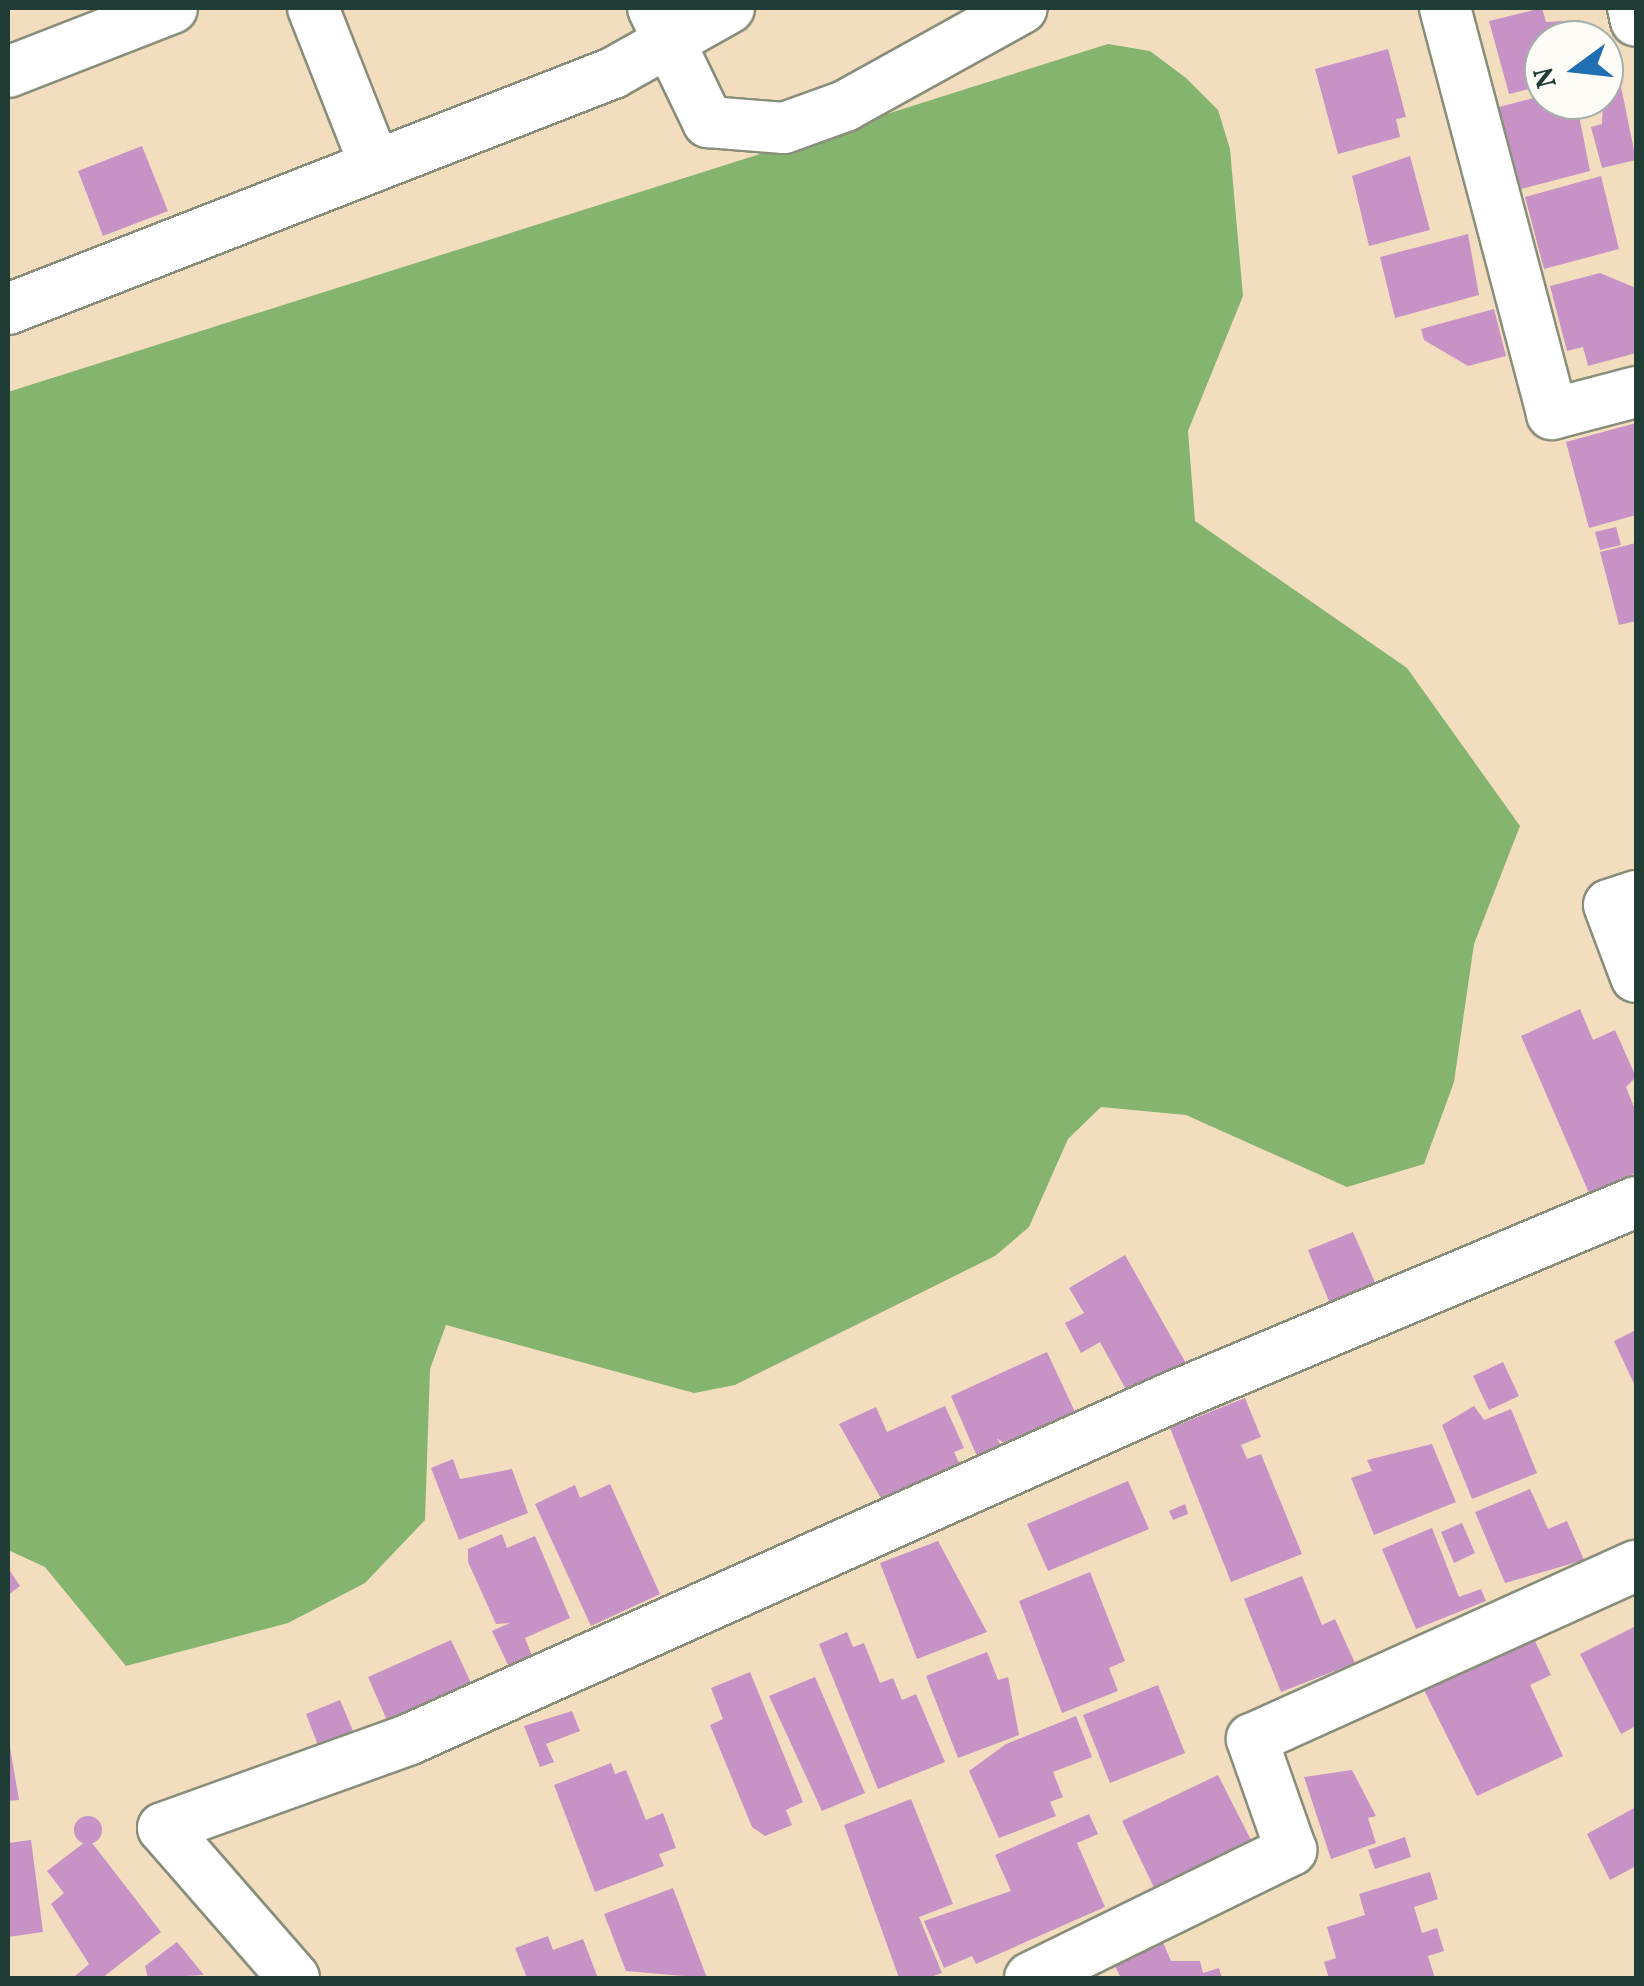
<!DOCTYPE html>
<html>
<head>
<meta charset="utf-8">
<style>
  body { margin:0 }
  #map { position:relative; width:1644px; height:1986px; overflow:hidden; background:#f2debf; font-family:Vollkorn,serif }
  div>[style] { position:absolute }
  .forest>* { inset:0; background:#84b46d }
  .building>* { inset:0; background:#c793c6 }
  .round { border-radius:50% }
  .roads { filter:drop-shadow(2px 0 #888e7a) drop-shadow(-2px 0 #888e7a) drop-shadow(0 2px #888e7a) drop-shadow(0 -2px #888e7a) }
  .street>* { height:50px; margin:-25px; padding:0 25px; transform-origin:25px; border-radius:25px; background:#fff }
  span { translate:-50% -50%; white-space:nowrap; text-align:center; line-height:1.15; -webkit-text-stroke:10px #fdfcf7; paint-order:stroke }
  .frame { position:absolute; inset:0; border:10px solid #1f3d34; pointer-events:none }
  .north { position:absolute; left:1524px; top:20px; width:100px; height:100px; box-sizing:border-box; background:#fdfcf7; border:2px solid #a4b0a9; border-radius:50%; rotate:255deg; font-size:28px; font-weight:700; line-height:40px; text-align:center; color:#1f3d34 }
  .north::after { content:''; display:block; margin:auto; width:35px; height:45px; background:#1f6fb2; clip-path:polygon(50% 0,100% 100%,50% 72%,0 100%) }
</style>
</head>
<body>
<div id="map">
  <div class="forest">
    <div style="clip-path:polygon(1108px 44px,1150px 51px,1186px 78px,1218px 110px,1230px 149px,1243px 296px,1188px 431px,1195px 521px,1407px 668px,1520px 826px,1474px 944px,1454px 1082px,1424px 1164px,1347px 1187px,1186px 1115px,1101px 1107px,1068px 1139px,1029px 1227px,995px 1256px,735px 1385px,694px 1393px,446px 1325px,430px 1369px,425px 1520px,365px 1583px,288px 1623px,126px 1666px,45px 1567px,8px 1550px,8px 392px)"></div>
  </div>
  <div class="building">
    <div style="clip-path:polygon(1542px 8px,1546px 22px,1580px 20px,1585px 40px,1544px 40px,1544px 85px,1509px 94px,1489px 21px)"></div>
    <div style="clip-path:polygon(1388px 49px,1406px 117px,1396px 119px,1400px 137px,1338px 154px,1315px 69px)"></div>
    <div style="clip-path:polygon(1618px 72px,1636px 160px,1602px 168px,1591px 127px,1602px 124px,1604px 76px)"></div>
    <div style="clip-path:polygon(1541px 96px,1576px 100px,1590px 171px,1521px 189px,1499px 107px)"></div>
    <div style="clip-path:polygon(142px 146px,168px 211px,103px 236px,78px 171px)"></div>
    <div style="clip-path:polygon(1410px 156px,1430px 230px,1369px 246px,1352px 176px)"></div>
    <div style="clip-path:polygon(1601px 176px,1619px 249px,1544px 269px,1525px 197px)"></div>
    <div style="clip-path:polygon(1468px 234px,1479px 295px,1395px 318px,1380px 257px)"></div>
    <div style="clip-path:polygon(1600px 273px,1636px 288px,1636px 353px,1588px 366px,1583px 347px,1567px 351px,1550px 286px)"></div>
    <div style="clip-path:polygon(1494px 309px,1506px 356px,1468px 366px,1424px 340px,1421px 329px)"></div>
    <div style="clip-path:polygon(1636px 423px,1636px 515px,1589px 528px,1566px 442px)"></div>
    <div style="clip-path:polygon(1616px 527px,1621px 545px,1600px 550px,1595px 532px)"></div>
    <div style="clip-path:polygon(1636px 543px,1636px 621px,1619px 625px,1600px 552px)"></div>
    <div style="clip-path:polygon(1580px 1009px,1593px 1040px,1615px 1030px,1636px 1077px,1626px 1087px,1636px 1112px,1636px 1173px,1589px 1193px,1521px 1036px)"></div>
    <div style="clip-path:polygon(1353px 1232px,1377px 1287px,1331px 1306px,1308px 1250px)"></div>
    <div style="clip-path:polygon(1125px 1255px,1187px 1365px,1130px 1397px,1100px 1342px,1081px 1353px,1065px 1323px,1084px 1313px,1069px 1288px)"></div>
    <div style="clip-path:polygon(1636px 1330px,1636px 1388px,1614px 1341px)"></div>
    <div style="clip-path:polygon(1047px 1352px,1075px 1412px,1005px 1444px,997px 1438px,1003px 1450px,979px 1461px,951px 1396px)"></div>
    <div style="clip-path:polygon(1503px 1362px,1519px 1396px,1489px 1410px,1473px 1376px)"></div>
    <div style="clip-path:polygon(1245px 1398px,1261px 1437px,1241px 1445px,1247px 1459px,1261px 1454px,1302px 1554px,1231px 1582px,1170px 1428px)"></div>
    <div style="clip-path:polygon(945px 1406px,964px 1448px,954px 1452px,961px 1467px,883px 1502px,839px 1424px,876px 1407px,887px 1432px)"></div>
    <div style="clip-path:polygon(1474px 1406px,1484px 1420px,1511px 1409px,1537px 1473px,1472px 1499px,1442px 1425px)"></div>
    <div style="clip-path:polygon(1432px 1444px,1456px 1502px,1374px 1535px,1351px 1478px,1372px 1471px,1367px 1460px)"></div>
    <div style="clip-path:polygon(453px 1459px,460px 1479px,512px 1469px,528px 1513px,459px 1540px,431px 1468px)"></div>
    <div style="clip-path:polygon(1128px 1481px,1149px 1529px,1048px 1571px,1027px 1524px)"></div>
    <div style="clip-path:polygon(610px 1484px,660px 1594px,591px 1626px,535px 1504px,575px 1485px,580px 1498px)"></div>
    <div style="clip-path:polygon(1530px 1489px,1548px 1529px,1567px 1521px,1584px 1560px,1505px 1583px,1475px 1512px)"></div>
    <div style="clip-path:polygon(1185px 1504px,1188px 1514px,1173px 1520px,1169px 1511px)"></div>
    <div style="clip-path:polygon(1462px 1523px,1475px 1553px,1454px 1563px,1441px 1532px)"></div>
    <div style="clip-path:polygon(1432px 1528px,1459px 1597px,1481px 1589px,1486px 1601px,1416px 1629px,1382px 1549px)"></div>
    <div style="clip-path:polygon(502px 1534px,507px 1548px,535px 1536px,570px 1618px,525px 1638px,534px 1661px,511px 1671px,492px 1631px,510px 1623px,496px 1624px,468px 1562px,468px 1549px)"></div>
    <div style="clip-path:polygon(938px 1541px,987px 1632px,917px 1659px,880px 1563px)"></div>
    <div style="clip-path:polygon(8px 1568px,20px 1586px,8px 1595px)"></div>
    <div style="clip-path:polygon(1090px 1572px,1125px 1661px,1109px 1668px,1118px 1691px,1062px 1713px,1019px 1601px)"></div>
    <div style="clip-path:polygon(1302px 1576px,1322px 1625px,1335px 1619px,1355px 1663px,1281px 1692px,1244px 1599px)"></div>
    <div style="clip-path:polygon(1636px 1626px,1636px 1726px,1621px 1734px,1580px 1654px)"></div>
    <div style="clip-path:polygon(847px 1632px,853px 1647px,864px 1643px,880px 1683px,893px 1678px,902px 1700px,916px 1694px,945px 1762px,878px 1789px,819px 1644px)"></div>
    <div style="clip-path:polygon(1534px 1639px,1551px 1675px,1530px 1685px,1563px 1756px,1477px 1796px,1424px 1690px)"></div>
    <div style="clip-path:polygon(451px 1640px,473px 1687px,389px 1725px,368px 1677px)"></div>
    <div style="clip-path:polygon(987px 1652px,998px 1680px,1008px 1677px,1019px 1735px,958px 1758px,926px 1676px)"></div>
    <div style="clip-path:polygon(750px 1672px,803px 1802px,786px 1810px,792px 1825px,765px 1836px,752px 1827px,710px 1725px,723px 1719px,711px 1688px)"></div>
    <div style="clip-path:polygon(815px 1677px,865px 1793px,822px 1811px,769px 1696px)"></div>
    <div style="clip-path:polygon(1158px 1685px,1185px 1753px,1110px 1783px,1083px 1715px)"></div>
    <div style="clip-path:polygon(340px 1700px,356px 1738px,321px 1753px,306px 1714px)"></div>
    <div style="clip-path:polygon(572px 1711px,580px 1731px,546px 1744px,554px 1762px,540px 1767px,524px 1726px)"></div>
    <div style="clip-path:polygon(1076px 1716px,1092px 1757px,1053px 1772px,1063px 1797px,1050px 1802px,1056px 1816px,999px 1838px,969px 1771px,1006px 1744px)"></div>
    <div style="clip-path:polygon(8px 1736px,19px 1800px,8px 1801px)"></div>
    <div style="clip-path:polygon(611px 1763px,615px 1774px,626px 1770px,646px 1820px,663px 1813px,676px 1848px,659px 1854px,664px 1866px,595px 1892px,554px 1785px)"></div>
    <div style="clip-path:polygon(1352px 1770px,1376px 1816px,1368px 1818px,1376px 1843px,1331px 1859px,1304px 1777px)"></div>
    <div style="clip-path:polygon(1218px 1775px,1251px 1840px,1158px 1896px,1122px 1821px)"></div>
    <div style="clip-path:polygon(911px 1799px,953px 1904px,919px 1917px,942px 1973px,928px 1978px,899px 1978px,844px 1825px)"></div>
    <div style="clip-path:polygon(1636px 1807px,1636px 1866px,1610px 1880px,1587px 1834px)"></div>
    <div style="clip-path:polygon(1089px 1814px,1098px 1834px,1077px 1843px,1105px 1907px,976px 1964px,972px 1956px,944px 1968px,924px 1921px,1011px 1891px,995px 1855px)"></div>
    <div class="round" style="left:74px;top:1816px;width:28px;height:28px"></div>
    <div style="clip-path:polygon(1405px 1837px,1411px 1857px,1375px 1869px,1368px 1850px)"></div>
    <div style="clip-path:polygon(89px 1839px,161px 1932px,102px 1978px,73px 1978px,89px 1964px,51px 1904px,64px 1893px,47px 1871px)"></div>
    <div style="clip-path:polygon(31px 1840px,43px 1932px,8px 1937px,8px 1843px)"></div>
    <div style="clip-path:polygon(1430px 1872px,1438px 1899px,1414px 1907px,1422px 1933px,1437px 1928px,1444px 1951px,1428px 1956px,1435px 1978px,1329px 1978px,1324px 1962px,1336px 1958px,1327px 1927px,1365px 1915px,1359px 1894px)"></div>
    <div style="clip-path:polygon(673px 1888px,707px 1978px,626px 1971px,604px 1914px)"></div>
    <div style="clip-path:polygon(548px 1936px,553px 1950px,583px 1939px,598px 1978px,527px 1978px,515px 1948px)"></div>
    <div style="clip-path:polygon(1162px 1940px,1171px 1961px,1200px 1961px,1203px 1973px,1219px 1968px,1222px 1978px,1121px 1978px,1115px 1966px)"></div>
    <div style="clip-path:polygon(177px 1942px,204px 1975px,148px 1978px,145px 1966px)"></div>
  </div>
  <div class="roads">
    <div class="street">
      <div style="left:313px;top:8px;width:167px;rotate:68.5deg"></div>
      <div style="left:653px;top:8px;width:127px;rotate:64.2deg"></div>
      <div style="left:708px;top:122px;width:76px;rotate:4.5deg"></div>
      <div style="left:784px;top:128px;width:65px;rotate:-19.8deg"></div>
      <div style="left:845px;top:106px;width:202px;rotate:-29deg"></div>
      <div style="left:1445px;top:8px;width:420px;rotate:75.2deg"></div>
      <div style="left:1552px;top:414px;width:87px;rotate:-14.7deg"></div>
      <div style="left:1633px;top:8px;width:13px;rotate:77deg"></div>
      <div style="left:8px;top:72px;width:176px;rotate:-21.3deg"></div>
      <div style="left:8px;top:309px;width:649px;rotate:-21.31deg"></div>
      <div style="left:613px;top:73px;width:133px;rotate:-29.3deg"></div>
      <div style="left:1636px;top:896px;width:28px;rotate:162deg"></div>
      <div style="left:1609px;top:905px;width:77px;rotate:69.4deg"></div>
      <div style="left:294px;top:1978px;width:199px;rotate:-131.1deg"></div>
      <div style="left:163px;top:1828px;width:263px;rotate:-19.8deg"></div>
      <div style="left:410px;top:1739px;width:838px;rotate:-24.15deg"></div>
      <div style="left:1175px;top:1396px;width:500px;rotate:-22.82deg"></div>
      <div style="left:1030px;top:1978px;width:291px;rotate:-26.1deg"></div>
      <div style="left:1291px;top:1850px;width:118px;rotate:-109.4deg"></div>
      <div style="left:1252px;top:1739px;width:421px;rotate:-24.3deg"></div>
    </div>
  </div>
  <div class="frame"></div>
  <div class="north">N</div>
</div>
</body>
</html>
